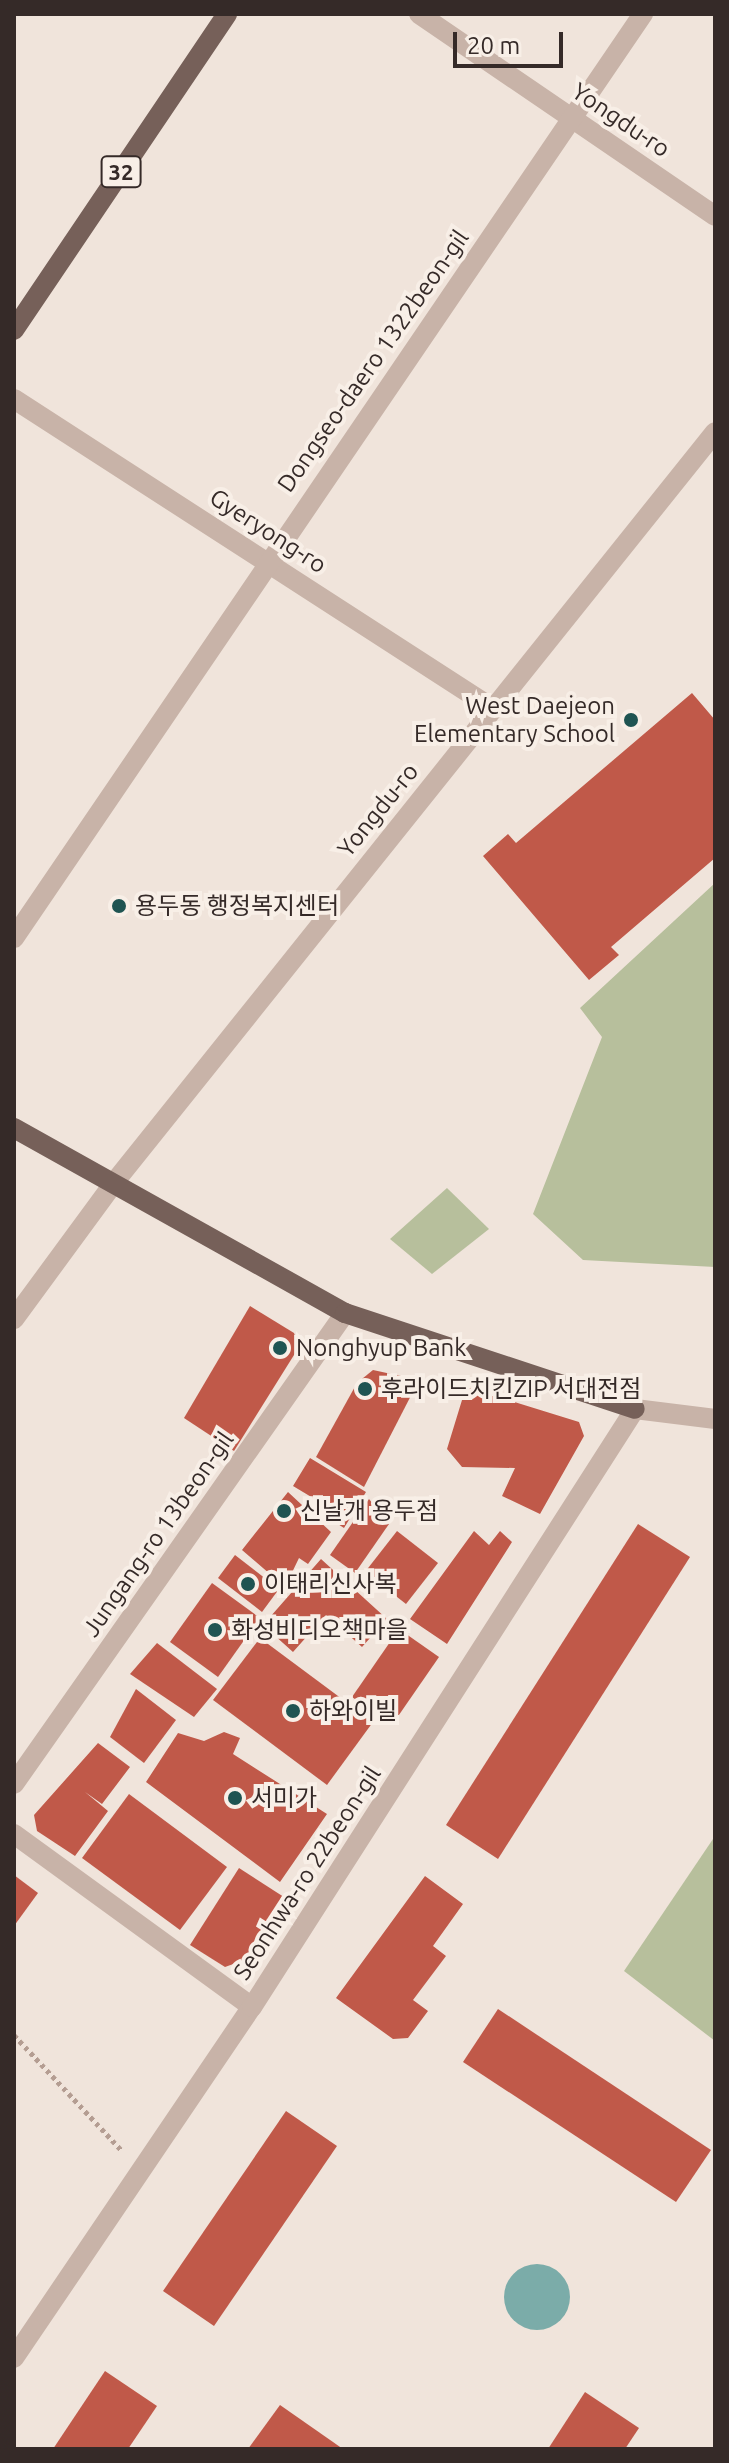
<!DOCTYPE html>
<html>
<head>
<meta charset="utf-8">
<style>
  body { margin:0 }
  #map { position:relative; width:729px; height:2463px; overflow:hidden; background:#f0e4db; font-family:Ubuntu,"Noto Sans KR",sans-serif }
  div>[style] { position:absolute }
  .green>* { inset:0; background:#b7bf9c }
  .water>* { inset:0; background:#7baca9 }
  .round { border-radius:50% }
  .building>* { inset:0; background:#c05949 }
  .path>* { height:5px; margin-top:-2.5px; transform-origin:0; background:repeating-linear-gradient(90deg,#b49d92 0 4px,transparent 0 8px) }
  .minor>* { height:20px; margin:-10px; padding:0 10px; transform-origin:10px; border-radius:10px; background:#c8b3a8 }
  .major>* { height:20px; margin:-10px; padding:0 10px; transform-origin:10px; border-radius:10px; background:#766059 }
  .dots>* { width:22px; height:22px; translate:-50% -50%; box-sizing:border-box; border:4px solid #f8efe7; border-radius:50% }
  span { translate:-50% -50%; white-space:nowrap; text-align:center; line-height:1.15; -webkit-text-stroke:8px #f8efe7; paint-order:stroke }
  .shield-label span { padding:2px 6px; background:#f8efe7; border:2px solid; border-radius:6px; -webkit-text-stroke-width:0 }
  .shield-label { font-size:22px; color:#352a28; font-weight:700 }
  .street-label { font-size:24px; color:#352a28 }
  .poi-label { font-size:24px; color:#352a28 }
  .right { translate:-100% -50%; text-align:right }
  .left { translate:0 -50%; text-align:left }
  .frame { position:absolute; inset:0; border:16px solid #352a28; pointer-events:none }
  .scale { position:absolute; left:453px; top:32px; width:110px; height:36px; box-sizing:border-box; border:4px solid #352a28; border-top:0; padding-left:10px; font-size:24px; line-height:28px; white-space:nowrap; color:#352a28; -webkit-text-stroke:6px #f8efe7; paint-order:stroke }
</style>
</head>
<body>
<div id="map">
  <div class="green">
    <div style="clip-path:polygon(715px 883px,715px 1267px,583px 1260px,533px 1214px,602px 1037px,580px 1008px)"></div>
    <div style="clip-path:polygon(447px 1188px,489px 1229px,432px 1274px,390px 1239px)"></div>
    <div style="clip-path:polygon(715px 1836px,715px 2041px,624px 1971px)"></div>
  </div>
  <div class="water">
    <div class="round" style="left:504px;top:2264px;width:66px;height:66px"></div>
  </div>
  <div class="building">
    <div style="clip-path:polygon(692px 693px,715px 720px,715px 858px,611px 947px,619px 955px,589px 980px,483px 856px,508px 834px,516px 843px)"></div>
    <div style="clip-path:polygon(250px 1306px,294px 1333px,299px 1347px,234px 1451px,184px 1418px)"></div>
    <div style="clip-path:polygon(373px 1370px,419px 1380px,364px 1487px,316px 1457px,357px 1383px)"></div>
    <div style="clip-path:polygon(466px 1387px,579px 1422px,584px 1436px,540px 1514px,502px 1496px,515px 1468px,462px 1467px,447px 1449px)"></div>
    <div style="clip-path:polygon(310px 1458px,366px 1492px,344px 1528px,327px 1517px,328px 1507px,293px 1486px)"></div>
    <div style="clip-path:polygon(288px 1492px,331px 1532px,308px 1564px,299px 1558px,285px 1587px,242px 1550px)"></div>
    <div style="clip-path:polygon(369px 1499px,389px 1524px,355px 1573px,330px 1555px)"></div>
    <div style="clip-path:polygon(638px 1524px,690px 1557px,498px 1859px,446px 1825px)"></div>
    <div style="clip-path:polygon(397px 1531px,438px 1563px,406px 1604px,365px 1572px)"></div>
    <div style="clip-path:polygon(474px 1531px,489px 1545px,500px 1531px,512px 1542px,447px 1644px,410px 1619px)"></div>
    <div style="clip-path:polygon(235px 1555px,279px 1589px,262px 1612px,218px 1578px)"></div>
    <div style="clip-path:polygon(321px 1559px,387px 1619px,362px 1647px,326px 1615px,293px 1652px,263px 1625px)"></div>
    <div style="clip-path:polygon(212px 1583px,260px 1618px,218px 1677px,170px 1642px)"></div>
    <div style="clip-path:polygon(399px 1629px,439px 1657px,392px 1725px,352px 1697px)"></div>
    <div style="clip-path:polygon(260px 1638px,373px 1722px,327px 1785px,213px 1700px)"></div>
    <div style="clip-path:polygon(157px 1643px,217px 1689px,194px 1717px,130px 1674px)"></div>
    <div style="clip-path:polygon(136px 1689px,176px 1720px,144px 1763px,110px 1737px)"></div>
    <div style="clip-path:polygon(224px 1732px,240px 1738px,233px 1754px,327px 1814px,280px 1882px,146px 1782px,178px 1733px,204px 1741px)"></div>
    <div style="clip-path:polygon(98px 1743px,130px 1767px,102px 1804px,85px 1792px,108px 1811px,75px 1856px,37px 1831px,34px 1815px)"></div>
    <div style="clip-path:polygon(129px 1794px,227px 1867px,180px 1930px,82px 1858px)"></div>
    <div style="clip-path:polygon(239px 1868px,287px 1899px,250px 1958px,225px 1967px,190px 1945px)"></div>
    <div style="clip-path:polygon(14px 1875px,38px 1893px,14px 1926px)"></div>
    <div style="clip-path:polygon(425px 1876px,463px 1904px,433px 1946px,446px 1956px,413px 2000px,428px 2011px,408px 2038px,393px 2039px,336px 1998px)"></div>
    <div style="clip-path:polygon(498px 2009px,711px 2150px,676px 2202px,463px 2062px)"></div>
    <div style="clip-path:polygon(286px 2111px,337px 2146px,214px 2326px,163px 2291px)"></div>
    <div style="clip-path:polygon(105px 2371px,157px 2406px,128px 2449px,53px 2449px)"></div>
    <div style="clip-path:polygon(585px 2392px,639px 2428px,625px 2449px,548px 2449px)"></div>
    <div style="clip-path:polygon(280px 2405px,343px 2449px,248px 2449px)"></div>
  </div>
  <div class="path">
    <div style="left:14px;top:2035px;width:158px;rotate:47deg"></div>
  </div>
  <div class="minor">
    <div style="left:419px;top:14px;width:358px;rotate:34.3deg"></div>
    <div style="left:14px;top:399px;width:569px;rotate:32.88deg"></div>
    <div style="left:14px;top:938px;width:1118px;rotate:-55.76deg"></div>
    <div style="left:14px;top:1319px;width:167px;rotate:-53.7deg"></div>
    <div style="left:113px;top:1184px;width:963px;rotate:-51.32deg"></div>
    <div style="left:14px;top:1784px;width:576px;rotate:-54.9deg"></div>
    <div style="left:14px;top:1834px;width:294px;rotate:36deg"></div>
    <div style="left:14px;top:2358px;width:424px;rotate:-55.9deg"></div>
    <div style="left:252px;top:2007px;width:710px;rotate:-57.36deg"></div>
    <div style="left:635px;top:1409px;width:81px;rotate:7.1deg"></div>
  </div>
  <div class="major">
    <div style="left:14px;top:330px;width:381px;rotate:-56deg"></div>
    <div style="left:14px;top:1128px;width:379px;rotate:29.2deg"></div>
    <div style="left:345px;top:1313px;width:305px;rotate:18.3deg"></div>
  </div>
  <div class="dots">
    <div style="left:631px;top:720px;background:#1f5452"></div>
    <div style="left:119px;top:906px;background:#1f5452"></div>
    <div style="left:280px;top:1348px;background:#1f5452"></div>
    <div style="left:365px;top:1389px;background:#1f5452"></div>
    <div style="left:284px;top:1511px;background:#1f5452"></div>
    <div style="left:248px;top:1584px;background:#1f5452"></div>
    <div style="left:215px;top:1630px;background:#1f5452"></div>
    <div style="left:293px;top:1711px;background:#1f5452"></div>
    <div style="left:235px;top:1798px;background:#1f5452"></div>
  </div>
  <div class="shield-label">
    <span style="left:121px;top:172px">32</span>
  </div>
  <div class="street-label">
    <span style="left:621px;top:120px;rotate:34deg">Yongdu-ro</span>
    <span style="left:373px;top:361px;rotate:-55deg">Dongseo-daero 1322beon-gil</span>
    <span style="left:268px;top:531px;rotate:33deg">Gyeryong-ro</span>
    <span style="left:378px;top:810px;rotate:-51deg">Yongdu-ro</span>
    <span style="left:158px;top:1534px;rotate:-55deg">Jungang-ro 13beon-gil</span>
    <span style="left:307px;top:1873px;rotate:-57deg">Seonhwa-ro 22beon-gil</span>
  </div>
  <div class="poi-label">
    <span class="right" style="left:615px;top:720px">West Daejeon<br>Elementary School</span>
    <span class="left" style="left:135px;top:906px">용두동 행정복지센터</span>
    <span class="left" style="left:296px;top:1348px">Nonghyup Bank</span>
    <span class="left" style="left:381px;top:1389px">후라이드치킨ZIP 서대전점</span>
    <span class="left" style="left:300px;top:1511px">신날개 용두점</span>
    <span class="left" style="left:264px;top:1584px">이태리신사복</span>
    <span class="left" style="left:231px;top:1630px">화성비디오책마을</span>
    <span class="left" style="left:309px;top:1711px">하와이빌</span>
    <span class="left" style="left:251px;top:1798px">서미가</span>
  </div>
  <div class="frame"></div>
  <div class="scale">20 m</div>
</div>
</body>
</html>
